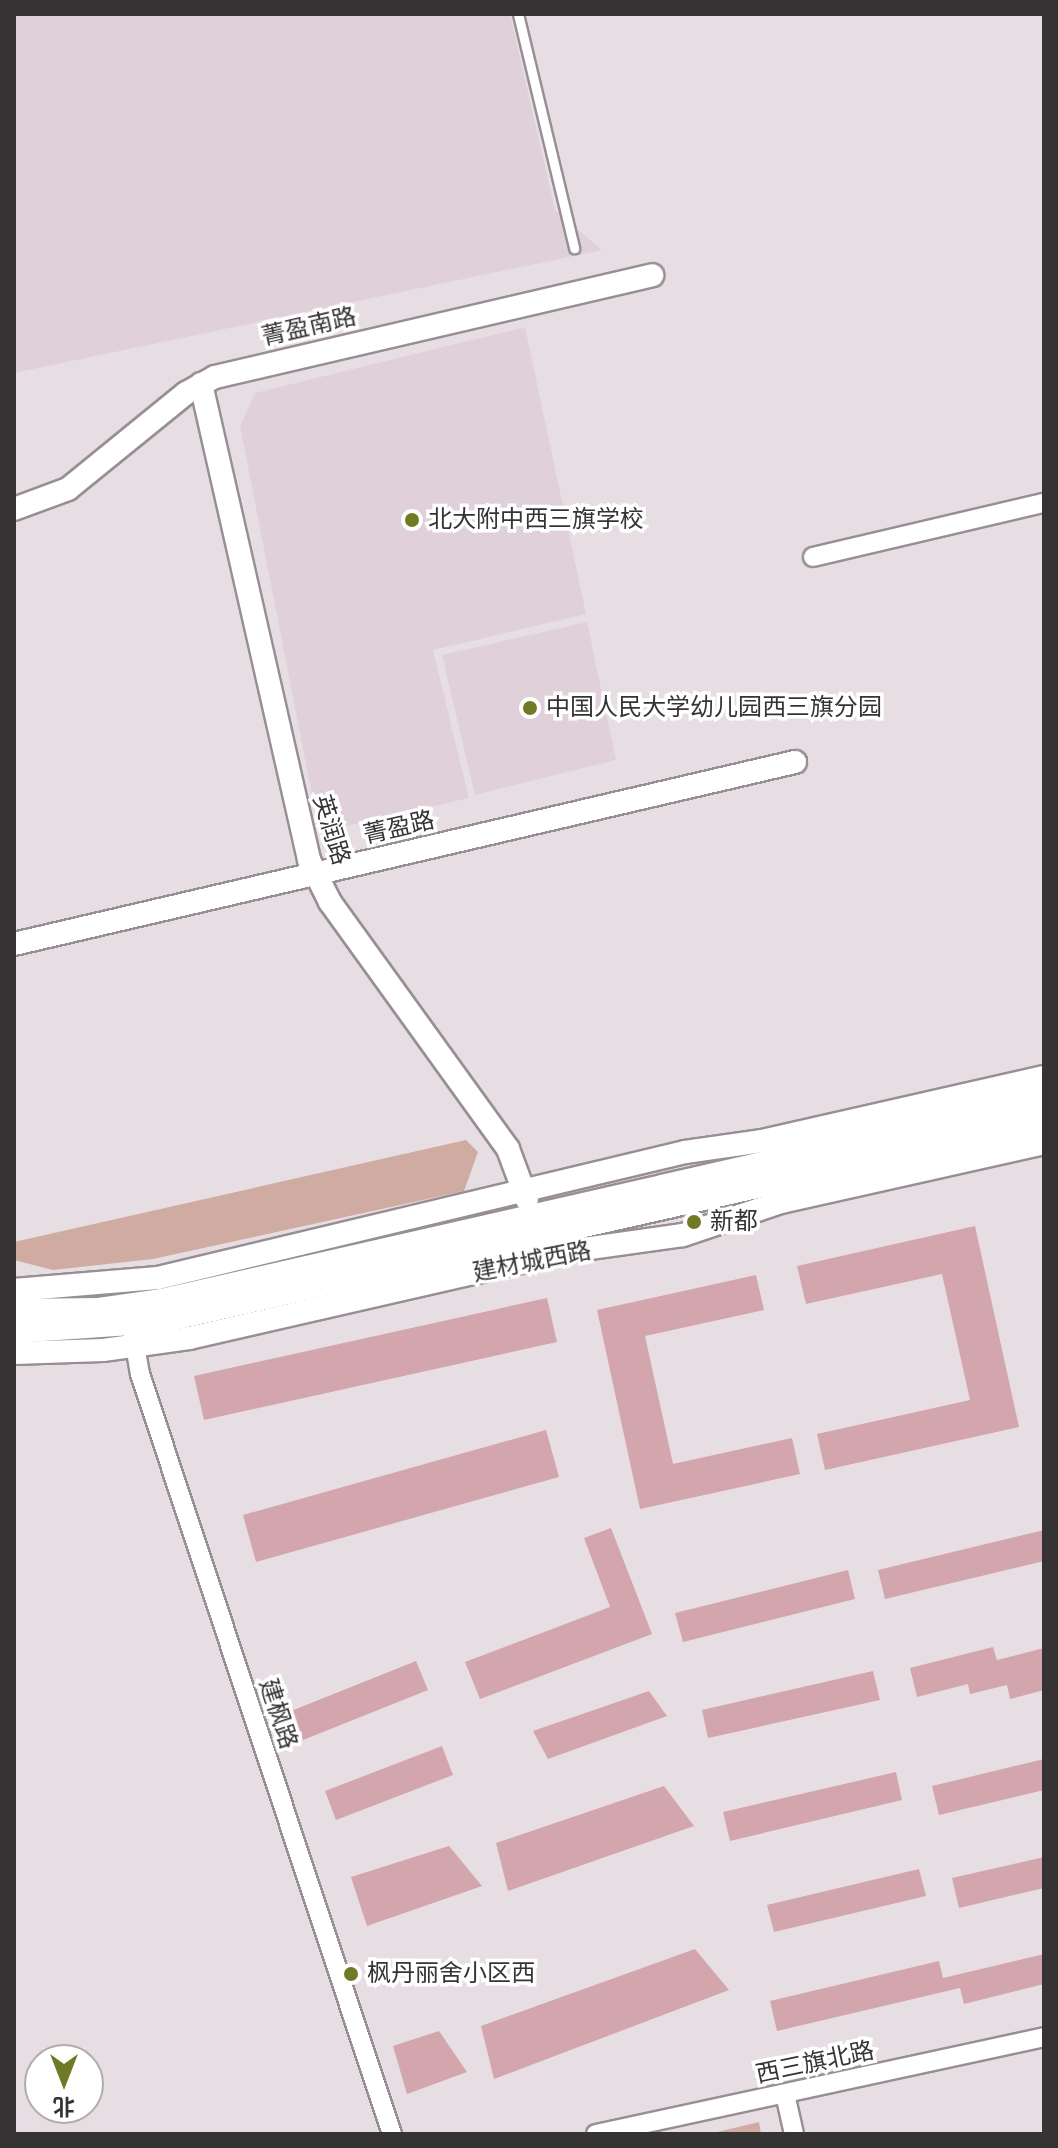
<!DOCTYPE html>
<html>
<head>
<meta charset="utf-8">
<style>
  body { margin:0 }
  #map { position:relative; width:1058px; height:2148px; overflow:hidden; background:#e7dee4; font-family:Karla,"Noto Sans SC",sans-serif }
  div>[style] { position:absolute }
  .built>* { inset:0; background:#e0d0da }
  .green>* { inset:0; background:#d0aba2 }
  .building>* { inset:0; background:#d3a5ad }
  .roads { filter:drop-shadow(2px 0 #988f94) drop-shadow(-2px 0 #988f94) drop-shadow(0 2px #988f94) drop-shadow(0 -2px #988f94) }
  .service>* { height:9px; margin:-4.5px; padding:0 4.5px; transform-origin:4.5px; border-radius:4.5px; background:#fff }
  .minor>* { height:18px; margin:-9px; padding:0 9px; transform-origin:9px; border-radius:9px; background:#fff }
  .tertiary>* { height:22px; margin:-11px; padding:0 11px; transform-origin:11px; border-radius:11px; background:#fff }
  .secondary>* { height:24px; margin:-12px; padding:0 12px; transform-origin:12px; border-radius:12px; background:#fff }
  .dots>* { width:22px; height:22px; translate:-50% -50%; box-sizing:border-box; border:4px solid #fff; border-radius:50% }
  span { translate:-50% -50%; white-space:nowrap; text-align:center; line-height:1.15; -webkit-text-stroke:7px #fff; paint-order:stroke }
  .street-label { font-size:24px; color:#363335 }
  .poi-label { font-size:24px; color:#363335 }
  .left { translate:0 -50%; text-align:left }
  .frame { position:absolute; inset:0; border:16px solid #363335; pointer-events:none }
  .north { position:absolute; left:24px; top:2044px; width:80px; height:80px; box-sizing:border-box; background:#fff; border:2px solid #afadae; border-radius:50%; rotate:180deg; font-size:22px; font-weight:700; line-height:32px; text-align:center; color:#363335 }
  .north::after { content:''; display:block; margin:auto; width:28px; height:36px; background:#707a25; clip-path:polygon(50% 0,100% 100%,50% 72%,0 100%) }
</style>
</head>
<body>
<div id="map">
  <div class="built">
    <div style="clip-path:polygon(14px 14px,510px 14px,555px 210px,602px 250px,14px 373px)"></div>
    <div style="clip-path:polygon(525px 327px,586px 614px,433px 650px,469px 798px,346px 826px,314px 805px,240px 426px,255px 393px)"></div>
    <div style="clip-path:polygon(587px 622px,616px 760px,475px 795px,442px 655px)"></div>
  </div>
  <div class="green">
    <div style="clip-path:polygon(466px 1140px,478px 1152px,464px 1191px,153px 1259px,53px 1270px,14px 1260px,14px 1242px)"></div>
    <div style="clip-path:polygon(759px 2122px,761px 2134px,709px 2134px)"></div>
  </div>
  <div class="building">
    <div style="clip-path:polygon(975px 1226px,1019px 1427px,825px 1470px,817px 1434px,970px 1400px,942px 1274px,806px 1304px,797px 1266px)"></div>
    <div style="clip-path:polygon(756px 1275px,764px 1310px,645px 1336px,673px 1464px,792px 1438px,800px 1474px,640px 1509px,597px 1310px)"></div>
    <div style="clip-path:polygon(547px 1298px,557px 1342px,204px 1420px,194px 1376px)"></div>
    <div style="clip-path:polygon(546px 1430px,559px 1477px,256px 1562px,243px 1515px)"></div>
    <div style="clip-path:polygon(611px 1528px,652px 1634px,480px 1699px,465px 1662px,610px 1607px,584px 1538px)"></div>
    <div style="clip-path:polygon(1044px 1530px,1044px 1561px,885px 1599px,878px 1570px)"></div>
    <div style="clip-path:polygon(848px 1570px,855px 1599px,683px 1642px,675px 1613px)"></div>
    <div style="clip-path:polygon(993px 1647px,997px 1660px,1044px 1648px,1044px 1690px,1010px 1699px,1007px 1685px,970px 1694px,968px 1684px,917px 1697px,910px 1668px)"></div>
    <div style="clip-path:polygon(416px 1661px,428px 1690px,303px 1740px,291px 1711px)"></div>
    <div style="clip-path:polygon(873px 1671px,880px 1700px,708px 1738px,702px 1710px)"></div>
    <div style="clip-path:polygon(649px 1691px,667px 1716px,548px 1759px,533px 1731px)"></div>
    <div style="clip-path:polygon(442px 1746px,453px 1775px,336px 1820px,325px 1791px)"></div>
    <div style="clip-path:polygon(1044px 1759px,1044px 1790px,939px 1815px,932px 1786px)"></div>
    <div style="clip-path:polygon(896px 1772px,902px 1800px,730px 1841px,723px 1812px)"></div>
    <div style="clip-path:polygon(664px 1786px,694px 1826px,508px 1891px,496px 1843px)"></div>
    <div style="clip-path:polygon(449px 1846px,482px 1886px,367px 1926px,351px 1877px)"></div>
    <div style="clip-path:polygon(1044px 1857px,1044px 1888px,959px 1908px,952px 1878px)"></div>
    <div style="clip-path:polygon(919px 1869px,926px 1896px,774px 1932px,767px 1905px)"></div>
    <div style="clip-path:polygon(695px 1949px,729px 1990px,494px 2079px,481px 2026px)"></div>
    <div style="clip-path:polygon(1044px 1954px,1044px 1984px,964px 2004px,960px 1988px,777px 2031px,770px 2001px,939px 1961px,943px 1978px)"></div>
    <div style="clip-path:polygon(439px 2031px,467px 2072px,407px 2094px,393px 2046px)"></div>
  </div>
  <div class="roads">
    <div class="service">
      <div style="left:518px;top:14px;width:241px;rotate:76.5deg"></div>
    </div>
    <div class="minor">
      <div style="left:813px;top:557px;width:237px;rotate:-13.2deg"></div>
      <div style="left:133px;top:1334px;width:41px;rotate:80.1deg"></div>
      <div style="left:140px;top:1374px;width:801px;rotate:71.66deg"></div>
      <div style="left:785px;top:2094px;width:41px;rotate:77.3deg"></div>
      <div style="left:596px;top:2134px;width:458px;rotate:-12.2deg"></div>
    </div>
    <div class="tertiary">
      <div style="left:201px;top:384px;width:488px;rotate:77.2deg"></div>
      <div style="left:309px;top:860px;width:47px;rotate:63.4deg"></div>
      <div style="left:330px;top:902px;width:304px;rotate:54.2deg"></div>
      <div style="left:508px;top:1149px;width:54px;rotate:69.6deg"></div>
      <div style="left:14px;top:509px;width:58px;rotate:-20.3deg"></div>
      <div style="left:68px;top:489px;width:152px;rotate:-39.1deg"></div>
      <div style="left:186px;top:393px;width:33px;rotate:-29deg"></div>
      <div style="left:215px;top:377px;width:449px;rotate:-13.1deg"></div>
      <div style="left:14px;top:944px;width:802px;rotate:-13.12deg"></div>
      <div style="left:14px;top:1290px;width:144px;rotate:-4.8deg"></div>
      <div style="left:158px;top:1278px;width:542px;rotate:-13.45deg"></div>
      <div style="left:685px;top:1152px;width:78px;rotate:-8.1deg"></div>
      <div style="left:762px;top:1141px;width:289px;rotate:-12.8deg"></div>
      <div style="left:14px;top:1353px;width:89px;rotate:-1.9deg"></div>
      <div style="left:103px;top:1350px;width:87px;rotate:-7.9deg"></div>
      <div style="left:189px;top:1338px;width:390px;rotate:-12.9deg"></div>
      <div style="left:569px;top:1251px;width:115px;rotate:-8deg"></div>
      <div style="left:683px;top:1235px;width:103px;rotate:-18.6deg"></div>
      <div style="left:781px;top:1202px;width:270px;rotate:-12.6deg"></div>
    </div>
    <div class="secondary">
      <div style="left:14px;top:1311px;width:85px;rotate:-0.7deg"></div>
      <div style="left:99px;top:1310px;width:64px;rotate:-8.1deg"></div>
      <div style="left:162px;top:1301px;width:905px;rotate:-12.84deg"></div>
      <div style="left:14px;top:1331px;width:145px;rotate:-3.9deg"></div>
      <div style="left:159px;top:1321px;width:907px;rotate:-12.73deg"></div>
    </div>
  </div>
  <div class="dots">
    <div style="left:412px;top:520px;background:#707a25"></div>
    <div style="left:530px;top:708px;background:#707a25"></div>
    <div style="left:694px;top:1222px;background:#707a25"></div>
    <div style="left:351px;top:1974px;background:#707a25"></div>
  </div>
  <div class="street-label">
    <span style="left:309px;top:327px;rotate:-13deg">菁盈南路</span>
    <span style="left:399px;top:828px;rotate:-13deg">菁盈路</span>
    <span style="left:331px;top:830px;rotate:73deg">英润路</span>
    <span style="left:532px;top:1262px;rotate:-11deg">建材城西路</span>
    <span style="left:278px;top:1714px;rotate:72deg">建枫路</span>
    <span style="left:815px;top:2063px;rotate:-12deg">西三旗北路</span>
  </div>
  <div class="poi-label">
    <span class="left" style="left:428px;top:520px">北大附中西三旗学校</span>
    <span class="left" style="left:546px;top:708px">中国人民大学幼儿园西三旗分园</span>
    <span class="left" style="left:710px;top:1222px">新都</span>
    <span class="left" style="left:367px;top:1974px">枫丹丽舍小区西</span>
  </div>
  <div class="frame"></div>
  <div class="north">北</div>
</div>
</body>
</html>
